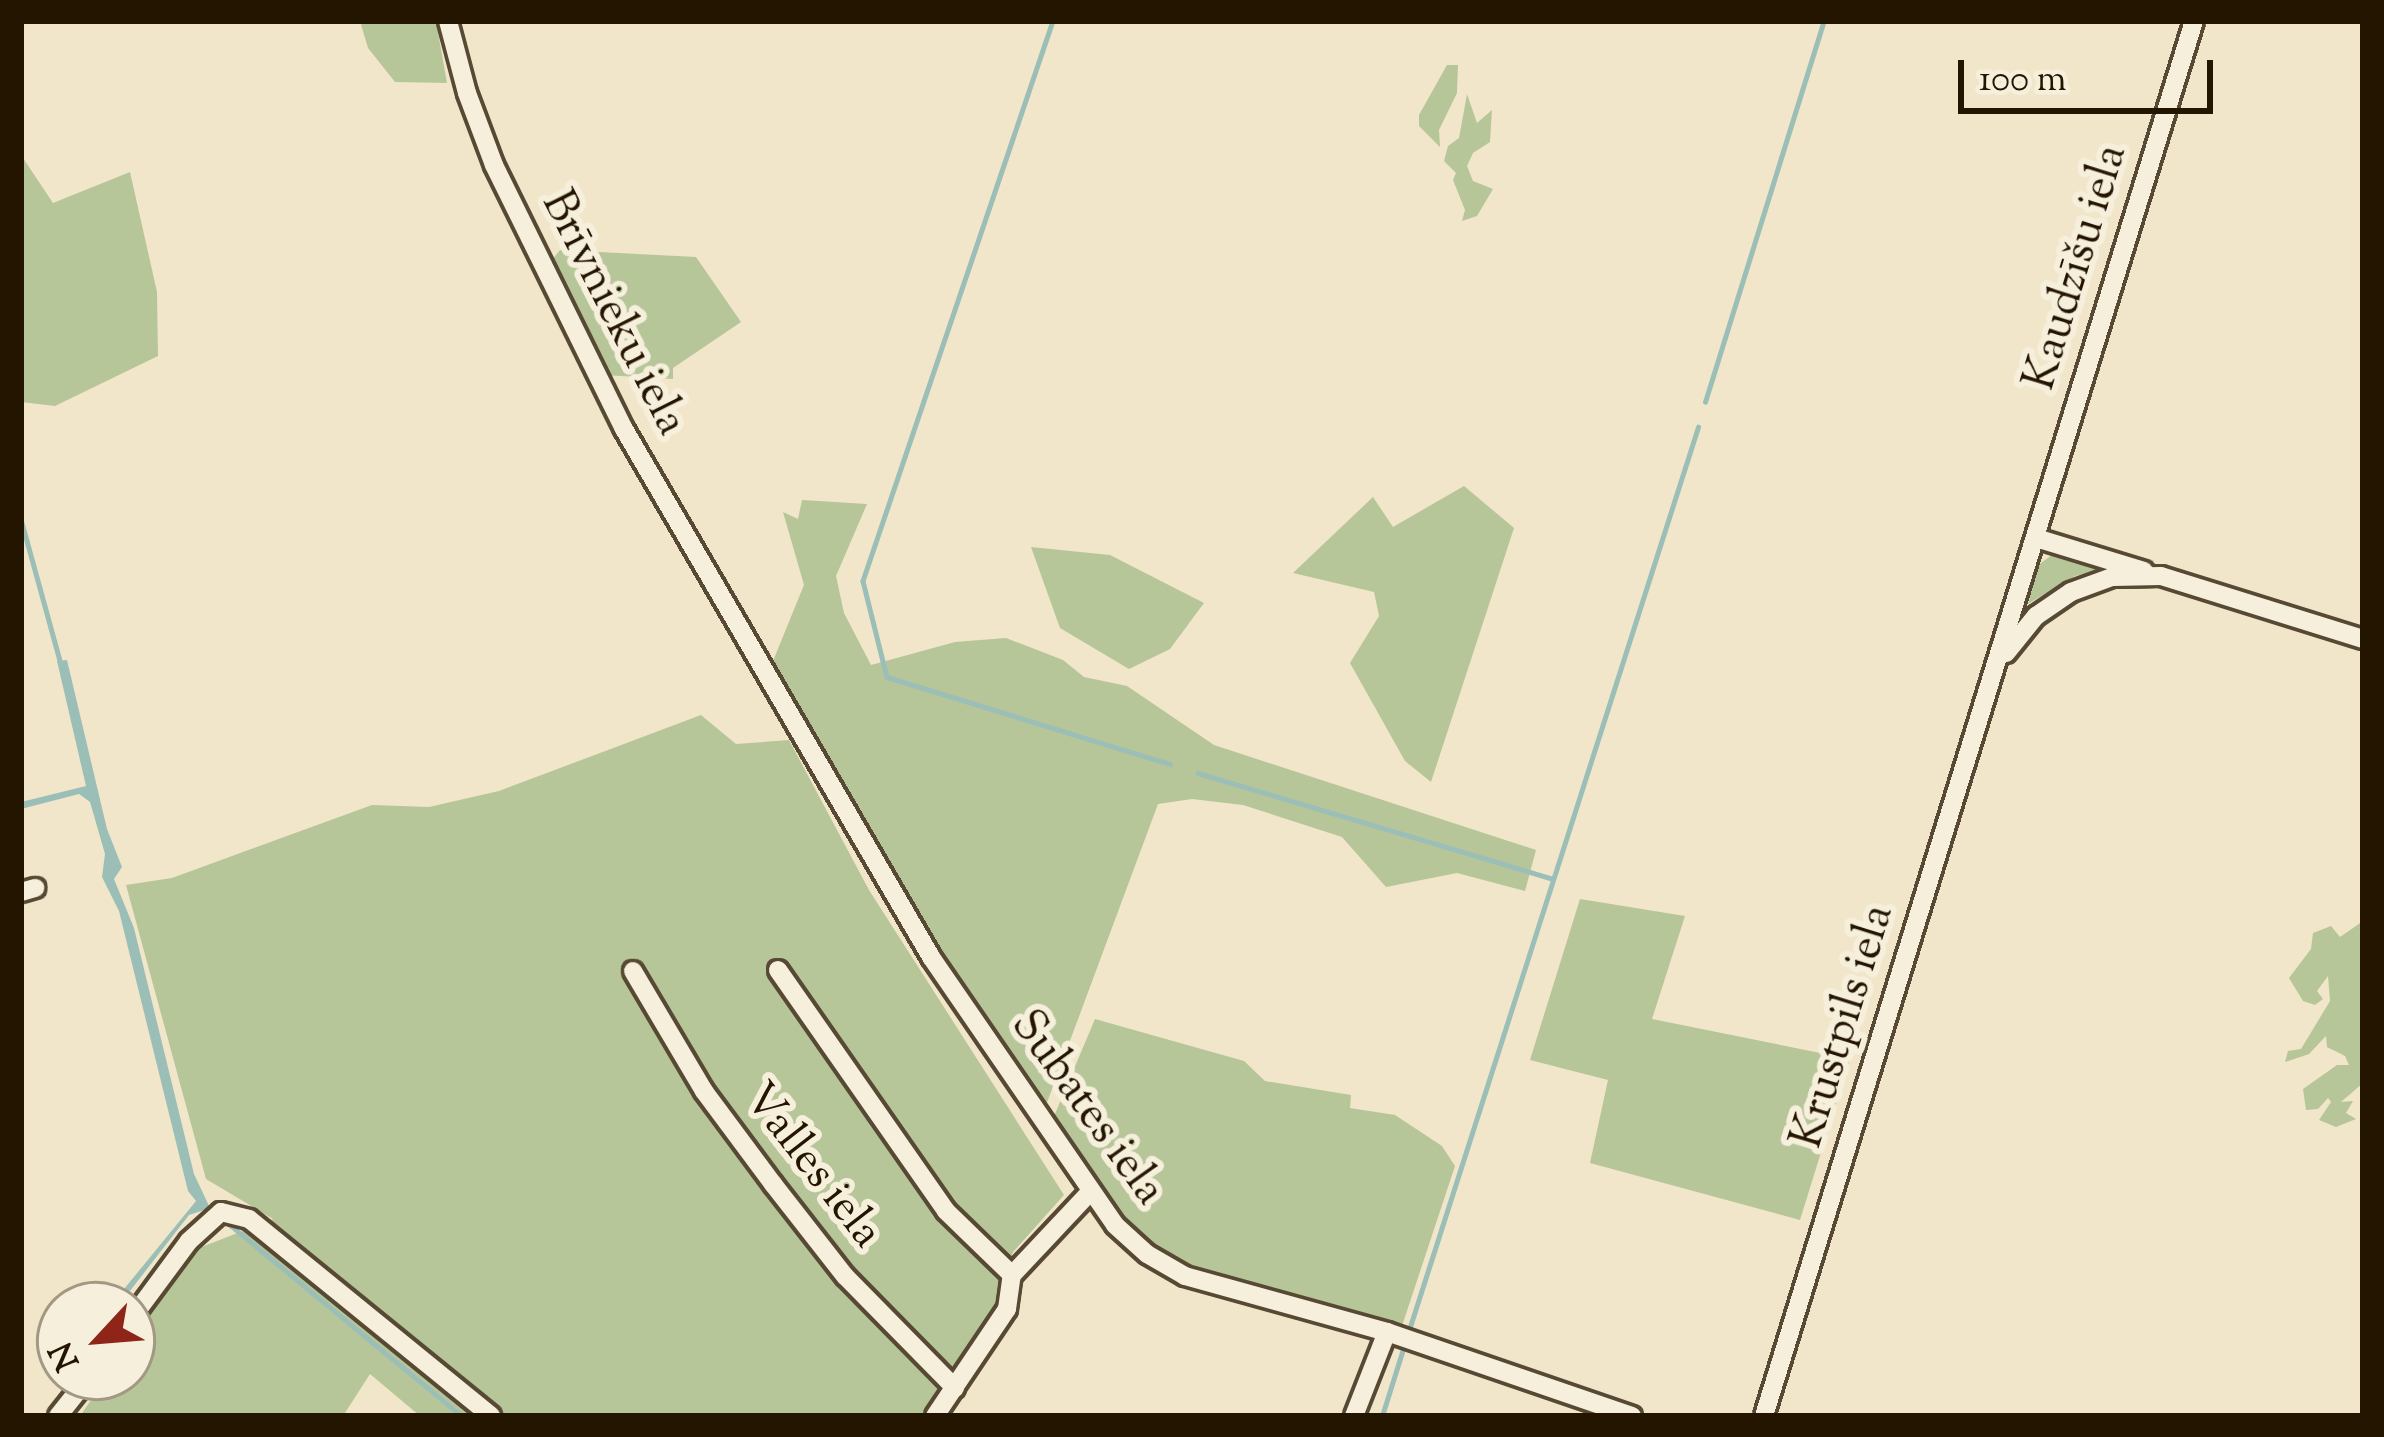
<!DOCTYPE html>
<html>
<head>
<meta charset="utf-8">
<style>
  body { margin:0 }
  #map { position:relative; width:2384px; height:1437px; overflow:hidden; background:#f1e6c9; font-family:"Sorts Mill Goudy",serif }
  div>[style] { position:absolute }
  .green>* { inset:0; background:#b6c699 }
  .water>* { inset:0; background:#9bbfb7 }
  .stream>* { height:4.5px; margin:-2.25px; padding:0 2.25px; transform-origin:2.25px; border-radius:2.25px; background:#9bbfb7 }
  .roads { filter:drop-shadow(3px 0 #574933) drop-shadow(-3px 0 #574933) drop-shadow(0 3px #574933) drop-shadow(0 -3px #574933) }
  .minor>* { height:18px; margin:-9px; padding:0 9px; transform-origin:9px; border-radius:9px; background:#f6efdc }
  span { translate:-50% -50%; white-space:nowrap; text-align:center; line-height:1.15; -webkit-text-stroke:12px #f6efdc; paint-order:stroke }
  .street-label { font-size:45px; color:#241501 }
  .frame { position:absolute; inset:0; border:24px solid #241501; pointer-events:none }
  .north { position:absolute; left:36px; top:1281px; width:120px; height:120px; box-sizing:border-box; background:#f6efdc; border:3px solid #a29884; border-radius:50%; rotate:244deg; font-size:33px; font-weight:700; line-height:48px; text-align:center; color:#241501 }
  .north::after { content:''; display:block; margin:auto; width:42px; height:54px; background:#8f2418; clip-path:polygon(50% 0,100% 100%,50% 72%,0 100%) }
  .scale { position:absolute; left:1958px; top:60px; width:255px; height:54px; box-sizing:border-box; border:6px solid #241501; border-top:0; padding-left:15px; font-size:36px; line-height:42px; white-space:nowrap; color:#241501; -webkit-text-stroke:9px #f6efdc; paint-order:stroke }
</style>
</head>
<body>
<div id="map">
  <div class="green">
    <div style="clip-path:polygon(360px 21px,436px 21px,447px 83px,395px 82px,368px 48px)"></div>
    <div style="clip-path:polygon(1447px 65px,1458px 65px,1457px 93px,1439px 130px,1440px 147px,1419px 126px,1419px 115px)"></div>
    <div style="clip-path:polygon(1467px 94px,1477px 123px,1492px 110px,1490px 142px,1473px 153px,1467px 166px,1473px 181px,1493px 189px,1477px 216px,1462px 221px,1465px 210px,1453px 180px,1456px 173px,1444px 161px,1448px 146px,1459px 138px)"></div>
    <div style="clip-path:polygon(21px 155px,53px 203px,130px 172px,157px 292px,158px 356px,55px 406px,21px 402px)"></div>
    <div style="clip-path:polygon(560px 250px,696px 257px,741px 322px,673px 368px,673px 379px,603px 375px,548px 265px)"></div>
    <div style="clip-path:polygon(1464px 486px,1514px 528px,1431px 782px,1405px 761px,1350px 663px,1379px 616px,1374px 592px,1293px 573px,1373px 497px,1393px 527px)"></div>
    <div style="clip-path:polygon(802px 500px,867px 504px,836px 576px,844px 613px,871px 665px,955px 642px,1006px 638px,1063px 660px,1084px 677px,1127px 686px,1214px 745px,1536px 850px,1525px 891px,1457px 873px,1386px 887px,1342px 837px,1243px 805px,1192px 799px,1158px 804px,1045px 1108px,954px 978px,773px 661px,804px 585px,783px 512px,798px 519px)"></div>
    <div style="clip-path:polygon(1031px 547px,1110px 555px,1204px 603px,1170px 649px,1129px 669px,1060px 628px)"></div>
    <div style="clip-path:polygon(2052px 555px,2103px 570px,2075px 576px,2028px 604px,2038px 565px)"></div>
    <div style="clip-path:polygon(701px 715px,736px 744px,789px 740px,869px 890px,1064px 1195px,1013px 1252px,995px 1315px,941px 1416px,420px 1416px,370px 1374px,343px 1416px,80px 1416px,107px 1377px,132px 1377px,132px 1340px,194px 1250px,273px 1219px,206px 1179px,126px 885px,172px 878px,372px 805px,429px 807px,499px 791px)"></div>
    <div style="clip-path:polygon(1580px 899px,1685px 916px,1652px 1019px,1850px 1059px,1800px 1220px,1590px 1163px,1608px 1080px,1530px 1060px)"></div>
    <div style="clip-path:polygon(2363px 921px,2363px 1083px,2341px 1102px,2353px 1101px,2346px 1113px,2356px 1119px,2336px 1127px,2319px 1120px,2331px 1102px,2328px 1098px,2318px 1109px,2306px 1110px,2303px 1089px,2337px 1065px,2349px 1065px,2345px 1056px,2327px 1047px,2326px 1036px,2309px 1054px,2285px 1062px,2288px 1051px,2301px 1049px,2330px 1001px,2328px 976px,2317px 991px,2323px 999px,2315px 1005px,2303px 1001px,2289px 978px,2311px 949px,2313px 933px,2331px 926px,2340px 937px)"></div>
    <div style="clip-path:polygon(1095px 1019px,1244px 1061px,1265px 1081px,1351px 1095px,1350px 1108px,1395px 1115px,1442px 1146px,1455px 1166px,1400px 1332px,1202px 1276px,1154px 1250px,1111px 1211px,1052px 1121px)"></div>
  </div>
  <div class="water">
    <div style="clip-path:polygon(67px 660px,107px 829px,122px 867px,114px 879px,134px 928px,194px 1174px,210px 1208px,189px 1215px,119px 1305px,111px 1305px,196px 1201px,188px 1191px,119px 911px,102px 877px,105px 854px,90px 802px,79px 794px,21px 809px,21px 802px,86px 786px,57px 661px)"></div>
  </div>
  <div class="stream">
    <div style="left:1053px;top:21px;width:591px;rotate:108.74deg"></div>
    <div style="left:863px;top:581px;width:99px;rotate:76deg"></div>
    <div style="left:887px;top:677px;width:296px;rotate:17.1deg"></div>
    <div style="left:1705px;top:402px;width:399px;rotate:-72.7deg"></div>
    <div style="left:21px;top:519px;width:147px;rotate:74.6deg"></div>
    <div style="left:1198px;top:773px;width:370px;rotate:16.6deg"></div>
    <div style="left:229px;top:1224px;width:302px;rotate:39.5deg"></div>
    <div style="left:1409px;top:1330px;width:948px;rotate:-72.25deg"></div>
    <div style="left:1382px;top:1416px;width:67px;rotate:-72.6deg"></div>
  </div>
  <div class="roads">
    <div class="minor">
      <div style="left:448px;top:21px;width:74px;rotate:75.2deg"></div>
      <div style="left:467px;top:93px;width:77px;rotate:69.4deg"></div>
      <div style="left:494px;top:165px;width:294px;rotate:63.8deg"></div>
      <div style="left:624px;top:429px;width:611px;rotate:59.82deg"></div>
      <div style="left:931px;top:957px;width:325px;rotate:55.5deg"></div>
      <div style="left:1115px;top:1225px;width:43px;rotate:42.2deg"></div>
      <div style="left:1147px;top:1254px;width:44px;rotate:30.1deg"></div>
      <div style="left:1185px;top:1276px;width:210px;rotate:15.5deg"></div>
      <div style="left:1387px;top:1332px;width:259px;rotate:18.9deg"></div>
      <div style="left:2036px;top:538px;width:113px;rotate:17deg"></div>
      <div style="left:2006px;top:653px;width:48px;rotate:-51deg"></div>
      <div style="left:2036px;top:616px;width:42px;rotate:-34.4deg"></div>
      <div style="left:2071px;top:592px;width:44px;rotate:-20.1deg"></div>
      <div style="left:2112px;top:577px;width:49px;rotate:-1.2deg"></div>
      <div style="left:2161px;top:576px;width:212px;rotate:17.3deg"></div>
      <div style="left:21px;top:892px;width:15px;rotate:-16deg"></div>
      <div style="left:778px;top:970px;width:294px;rotate:55.1deg"></div>
      <div style="left:946px;top:1211px;width:92px;rotate:44.1deg"></div>
      <div style="left:633px;top:971px;width:139px;rotate:59.4deg"></div>
      <div style="left:704px;top:1091px;width:116px;rotate:53.4deg"></div>
      <div style="left:773px;top:1184px;width:117px;rotate:52deg"></div>
      <div style="left:845px;top:1276px;width:157px;rotate:45.5deg"></div>
      <div style="left:132px;top:1318px;width:96px;rotate:-53.5deg"></div>
      <div style="left:189px;top:1241px;width:43px;rotate:-42.2deg"></div>
      <div style="left:221px;top:1212px;width:29px;rotate:14deg"></div>
      <div style="left:249px;top:1219px;width:312px;rotate:39.1deg"></div>
      <div style="left:58px;top:1416px;width:50px;rotate:-51.5deg"></div>
      <div style="left:935px;top:1416px;width:129px;rotate:-56.1deg"></div>
      <div style="left:1007px;top:1309px;width:34px;rotate:-82deg"></div>
      <div style="left:1012px;top:1275px;width:112px;rotate:-46.8deg"></div>
      <div style="left:1354px;top:1416px;width:90px;rotate:-68.6deg"></div>
      <div style="left:1764px;top:1416px;width:1460px;rotate:-72.87deg"></div>
    </div>
  </div>
  <div class="street-label">
    <span style="left:2078px;top:268px;rotate:-73deg">Kaudzīšu iela</span>
    <span style="left:612px;top:314px;rotate:63deg">Brīvnieku iela</span>
    <span style="left:1845px;top:1027px;rotate:-73deg">Krustpils iela</span>
    <span style="left:1086px;top:1109px;rotate:54deg">Subates iela</span>
    <span style="left:811px;top:1167px;rotate:52deg">Valles iela</span>
  </div>
  <div class="frame"></div>
  <div class="north">N</div>
  <div class="scale">100 m</div>
</div>
</body>
</html>
